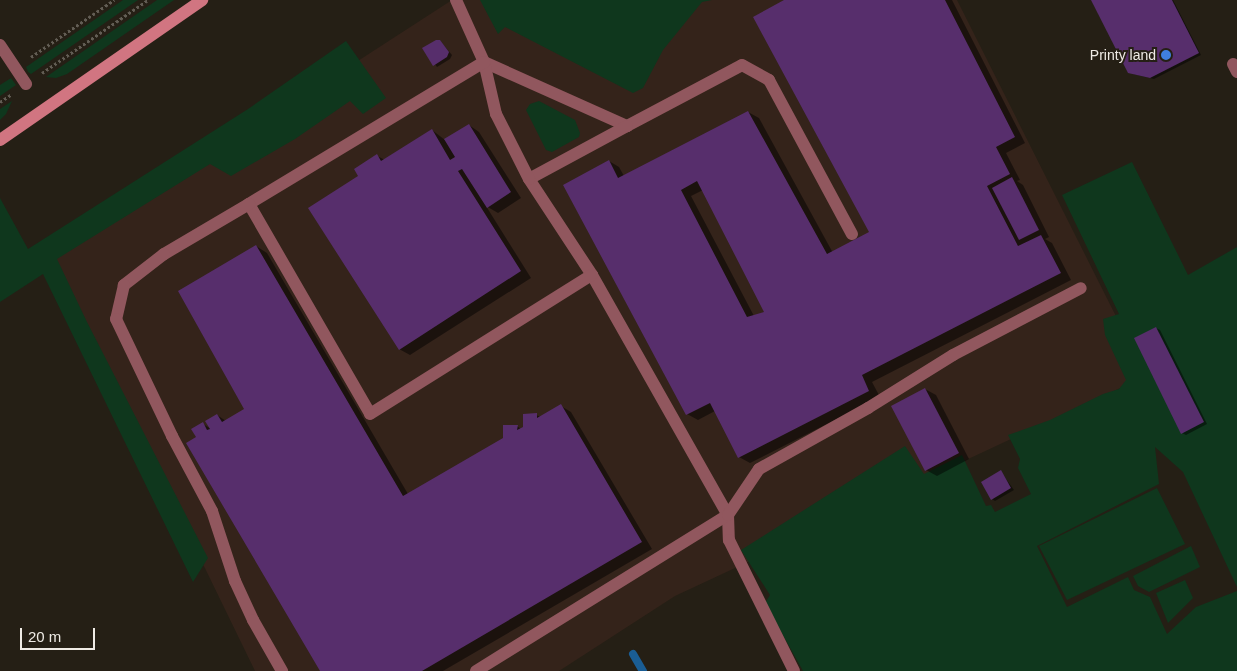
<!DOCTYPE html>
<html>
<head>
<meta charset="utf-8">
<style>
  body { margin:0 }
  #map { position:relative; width:1237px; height:671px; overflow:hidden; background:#251f15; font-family:Helvetica,sans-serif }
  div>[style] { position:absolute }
  .commercial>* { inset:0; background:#34231a }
  .green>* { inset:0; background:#0f371d }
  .shadow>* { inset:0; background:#0007 }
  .stream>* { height:8px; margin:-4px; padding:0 4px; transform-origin:4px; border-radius:4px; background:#1a5d94 }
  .building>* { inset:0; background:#572e6c }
  .path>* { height:3px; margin-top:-1.5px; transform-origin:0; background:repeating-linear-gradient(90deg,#625d54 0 2.5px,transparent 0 5px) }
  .lane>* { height:12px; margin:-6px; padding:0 6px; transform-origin:6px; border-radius:6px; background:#91575e }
  .secondary>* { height:12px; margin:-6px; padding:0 6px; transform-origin:6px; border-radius:6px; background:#d17581 }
  .dots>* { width:14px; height:14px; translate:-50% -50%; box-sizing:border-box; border:2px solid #251f15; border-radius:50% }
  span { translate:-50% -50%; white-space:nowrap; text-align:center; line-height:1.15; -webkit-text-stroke:4px #251f15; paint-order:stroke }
  .poi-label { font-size:14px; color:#efebe5 }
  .right { translate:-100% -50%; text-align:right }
  .scale { position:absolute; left:20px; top:628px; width:75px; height:22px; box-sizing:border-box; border:2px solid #efebe5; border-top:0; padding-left:6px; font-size:15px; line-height:18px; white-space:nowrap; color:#efebe5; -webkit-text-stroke:4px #251f15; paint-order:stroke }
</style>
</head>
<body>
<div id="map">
  <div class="commercial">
    <div style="clip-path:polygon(452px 0,957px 0,1146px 376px,675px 596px,559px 671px,255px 671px,54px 258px)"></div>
  </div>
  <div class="green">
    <div style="clip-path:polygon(123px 0,138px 0,31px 74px,28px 72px,26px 67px)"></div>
    <div style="clip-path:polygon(157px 0,174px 0,67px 74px,56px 78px,46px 77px)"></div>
    <div style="clip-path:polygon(480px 0,712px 0,702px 2px,663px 50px,643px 88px,633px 93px,505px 27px,498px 34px)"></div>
    <div style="clip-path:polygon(346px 41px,386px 98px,363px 114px,350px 101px,295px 139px,231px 176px,210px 164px,57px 259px,87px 322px,208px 558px,193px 582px,43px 274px,0 302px,0 198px,28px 249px,248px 109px)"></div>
    <div style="clip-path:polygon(11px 78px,16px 85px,0 96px,0 85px)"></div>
    <div style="clip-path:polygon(12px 101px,6px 114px,0 120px,0 109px)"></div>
    <div style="clip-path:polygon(539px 101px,575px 120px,580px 133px,579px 137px,552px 152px,546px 150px,526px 110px,530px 104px)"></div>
    <div style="clip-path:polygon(1132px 162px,1188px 275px,1237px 247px,1237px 587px,1183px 472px,1155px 447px,1159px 484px,1037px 546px,1067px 607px,1128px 577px,1134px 590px,1150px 597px,1167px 634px,1196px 607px,1237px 591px,1237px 671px,803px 671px,765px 603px,770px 595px,741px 550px,905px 446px,924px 474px,962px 455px,986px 506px,991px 505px,995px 512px,1031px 494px,1018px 468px,1020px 459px,1008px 435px,1050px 420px,1103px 394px,1119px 389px,1126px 380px,1105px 335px,1103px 319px,1119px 314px,1062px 195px)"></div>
    <div style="clip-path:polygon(1157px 488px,1185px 544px,1067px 600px,1039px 546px)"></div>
    <div style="clip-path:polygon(1191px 546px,1200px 567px,1149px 592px,1138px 586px,1133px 576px)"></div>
    <div style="clip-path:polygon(1185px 580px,1193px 598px,1168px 623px,1156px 593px)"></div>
  </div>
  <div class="shadow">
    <div style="clip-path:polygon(evenodd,787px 0,952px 0,1025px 143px,1006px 153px,1020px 180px,1017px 181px,1023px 185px,1049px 237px,1045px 239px,1052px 243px,1071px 280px,872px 382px,880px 397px,750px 463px,739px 457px,715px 411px,698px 420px,687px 414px,609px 161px,619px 167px,624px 176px,748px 112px,759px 118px,833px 253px,870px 233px,787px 0,703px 190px,768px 316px,754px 316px,691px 196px,703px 190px)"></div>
    <div style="clip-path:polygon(1092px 0,1173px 0,1201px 55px,1154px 79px,1133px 74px,1129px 72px)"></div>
    <div style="clip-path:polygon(440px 41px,452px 55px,450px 59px,437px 67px,424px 49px)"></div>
    <div style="clip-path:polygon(469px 125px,479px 132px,521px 198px,498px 213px,486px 206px,531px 278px,410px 355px,399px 349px,359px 176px,377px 156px,385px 160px,432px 130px,445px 140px)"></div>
    <div style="clip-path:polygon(256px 246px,267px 253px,408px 494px,505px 438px,517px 426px,521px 429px,536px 415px,541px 417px,561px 406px,571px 412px,652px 549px,443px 671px,321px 671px,197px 437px,203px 424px,211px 429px,217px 415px,226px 421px,246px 409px)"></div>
    <div style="clip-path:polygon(1156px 328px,1160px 330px,1207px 424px,1186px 435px,1182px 433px)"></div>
    <div style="clip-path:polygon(925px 389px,936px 395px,969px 459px,937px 476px,926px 470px)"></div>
    <div style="clip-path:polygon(1001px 472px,1014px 490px,995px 501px,992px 499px)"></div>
  </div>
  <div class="stream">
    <div style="left:633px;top:654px;width:20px;rotate:60deg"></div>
  </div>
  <div class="building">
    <div style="clip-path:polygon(evenodd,784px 0,945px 0,1015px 137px,996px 147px,1010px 174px,987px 186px,1018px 246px,1041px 235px,1061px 273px,862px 375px,869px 391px,738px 458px,710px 403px,686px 415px,563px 185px,609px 160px,618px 178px,748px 111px,827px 254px,869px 232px,753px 17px,784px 0,697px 181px,764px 312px,747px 317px,681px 190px,697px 181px)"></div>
    <div style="clip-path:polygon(1091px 0,1172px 0,1199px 53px,1150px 78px,1128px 73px)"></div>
    <div style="clip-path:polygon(436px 40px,440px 40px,449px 52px,447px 57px,433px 66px,422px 48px)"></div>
    <div style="clip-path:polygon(469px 124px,511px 192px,487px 208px,462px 169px,458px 171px,521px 271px,399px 350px,308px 208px,358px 176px,354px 169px,377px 154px,381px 161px,432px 129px,450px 160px,455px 157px,444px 139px)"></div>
    <div style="clip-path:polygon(1012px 177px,1039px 230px,1019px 240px,992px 188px)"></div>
    <div style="clip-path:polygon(256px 245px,403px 496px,503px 438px,503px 425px,518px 425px,517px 430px,523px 427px,523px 414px,537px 413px,537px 418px,561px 404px,642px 542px,422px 671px,320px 671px,186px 443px,196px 437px,191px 429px,203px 422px,207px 430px,210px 429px,205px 421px,217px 414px,222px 422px,244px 409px,178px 291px)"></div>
    <div style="clip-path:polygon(1156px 327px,1204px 422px,1181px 434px,1134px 338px)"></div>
    <div style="clip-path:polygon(925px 388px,959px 453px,925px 471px,891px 406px)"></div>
    <div style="clip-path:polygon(1001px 470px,1011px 488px,991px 500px,981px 482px)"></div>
  </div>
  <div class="path">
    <div style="left:31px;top:57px;width:101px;rotate:-34.5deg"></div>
    <div style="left:42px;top:73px;width:129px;rotate:-34.6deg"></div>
    <div style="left:0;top:102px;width:14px;rotate:-34deg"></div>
  </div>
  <div class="lane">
    <div style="left:456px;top:0;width:68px;rotate:65.7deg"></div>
    <div style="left:484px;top:62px;width:157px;rotate:24.1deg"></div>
    <div style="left:627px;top:126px;width:130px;rotate:-27.9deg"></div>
    <div style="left:742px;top:65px;width:31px;rotate:29deg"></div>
    <div style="left:769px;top:80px;width:175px;rotate:61.7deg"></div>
    <div style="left:0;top:45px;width:47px;rotate:56.3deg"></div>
    <div style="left:1233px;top:64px;width:9px;rotate:63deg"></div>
    <div style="left:627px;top:126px;width:111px;rotate:151.6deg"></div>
    <div style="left:529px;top:179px;width:115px;rotate:56.7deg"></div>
    <div style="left:592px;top:275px;width:276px;rotate:60.5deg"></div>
    <div style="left:728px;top:515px;width:25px;rotate:88deg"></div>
    <div style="left:729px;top:540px;width:146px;rotate:63.6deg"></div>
    <div style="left:529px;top:179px;width:73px;rotate:-116.9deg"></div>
    <div style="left:496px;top:114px;width:53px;rotate:-103deg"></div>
    <div style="left:484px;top:62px;width:275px;rotate:148.9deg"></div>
    <div style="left:249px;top:204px;width:242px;rotate:60deg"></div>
    <div style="left:370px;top:414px;width:262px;rotate:-32.1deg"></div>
    <div style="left:249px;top:204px;width:99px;rotate:149.5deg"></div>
    <div style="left:164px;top:254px;width:51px;rotate:142.2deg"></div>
    <div style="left:124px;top:285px;width:35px;rotate:103deg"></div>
    <div style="left:116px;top:319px;width:130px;rotate:64.4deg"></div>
    <div style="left:172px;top:436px;width:85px;rotate:61.9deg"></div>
    <div style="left:212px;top:511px;width:74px;rotate:71.8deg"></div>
    <div style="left:235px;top:581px;width:43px;rotate:65.2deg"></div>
    <div style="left:253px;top:620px;width:59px;rotate:60.4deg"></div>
    <div style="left:476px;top:671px;width:296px;rotate:-31.8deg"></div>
    <div style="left:728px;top:515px;width:55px;rotate:-56deg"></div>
    <div style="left:759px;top:469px;width:125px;rotate:-29.2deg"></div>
    <div style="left:868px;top:408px;width:100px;rotate:-31.9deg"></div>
    <div style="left:953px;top:355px;width:144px;rotate:-27.6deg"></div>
  </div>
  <div class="secondary">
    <div style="left:0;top:140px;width:246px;rotate:-34.7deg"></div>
  </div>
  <div class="dots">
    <div style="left:1166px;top:55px;background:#3f7fe0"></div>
  </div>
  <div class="poi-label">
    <span class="right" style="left:1156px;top:55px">Printy land</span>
  </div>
  <div class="scale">20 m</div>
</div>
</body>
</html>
